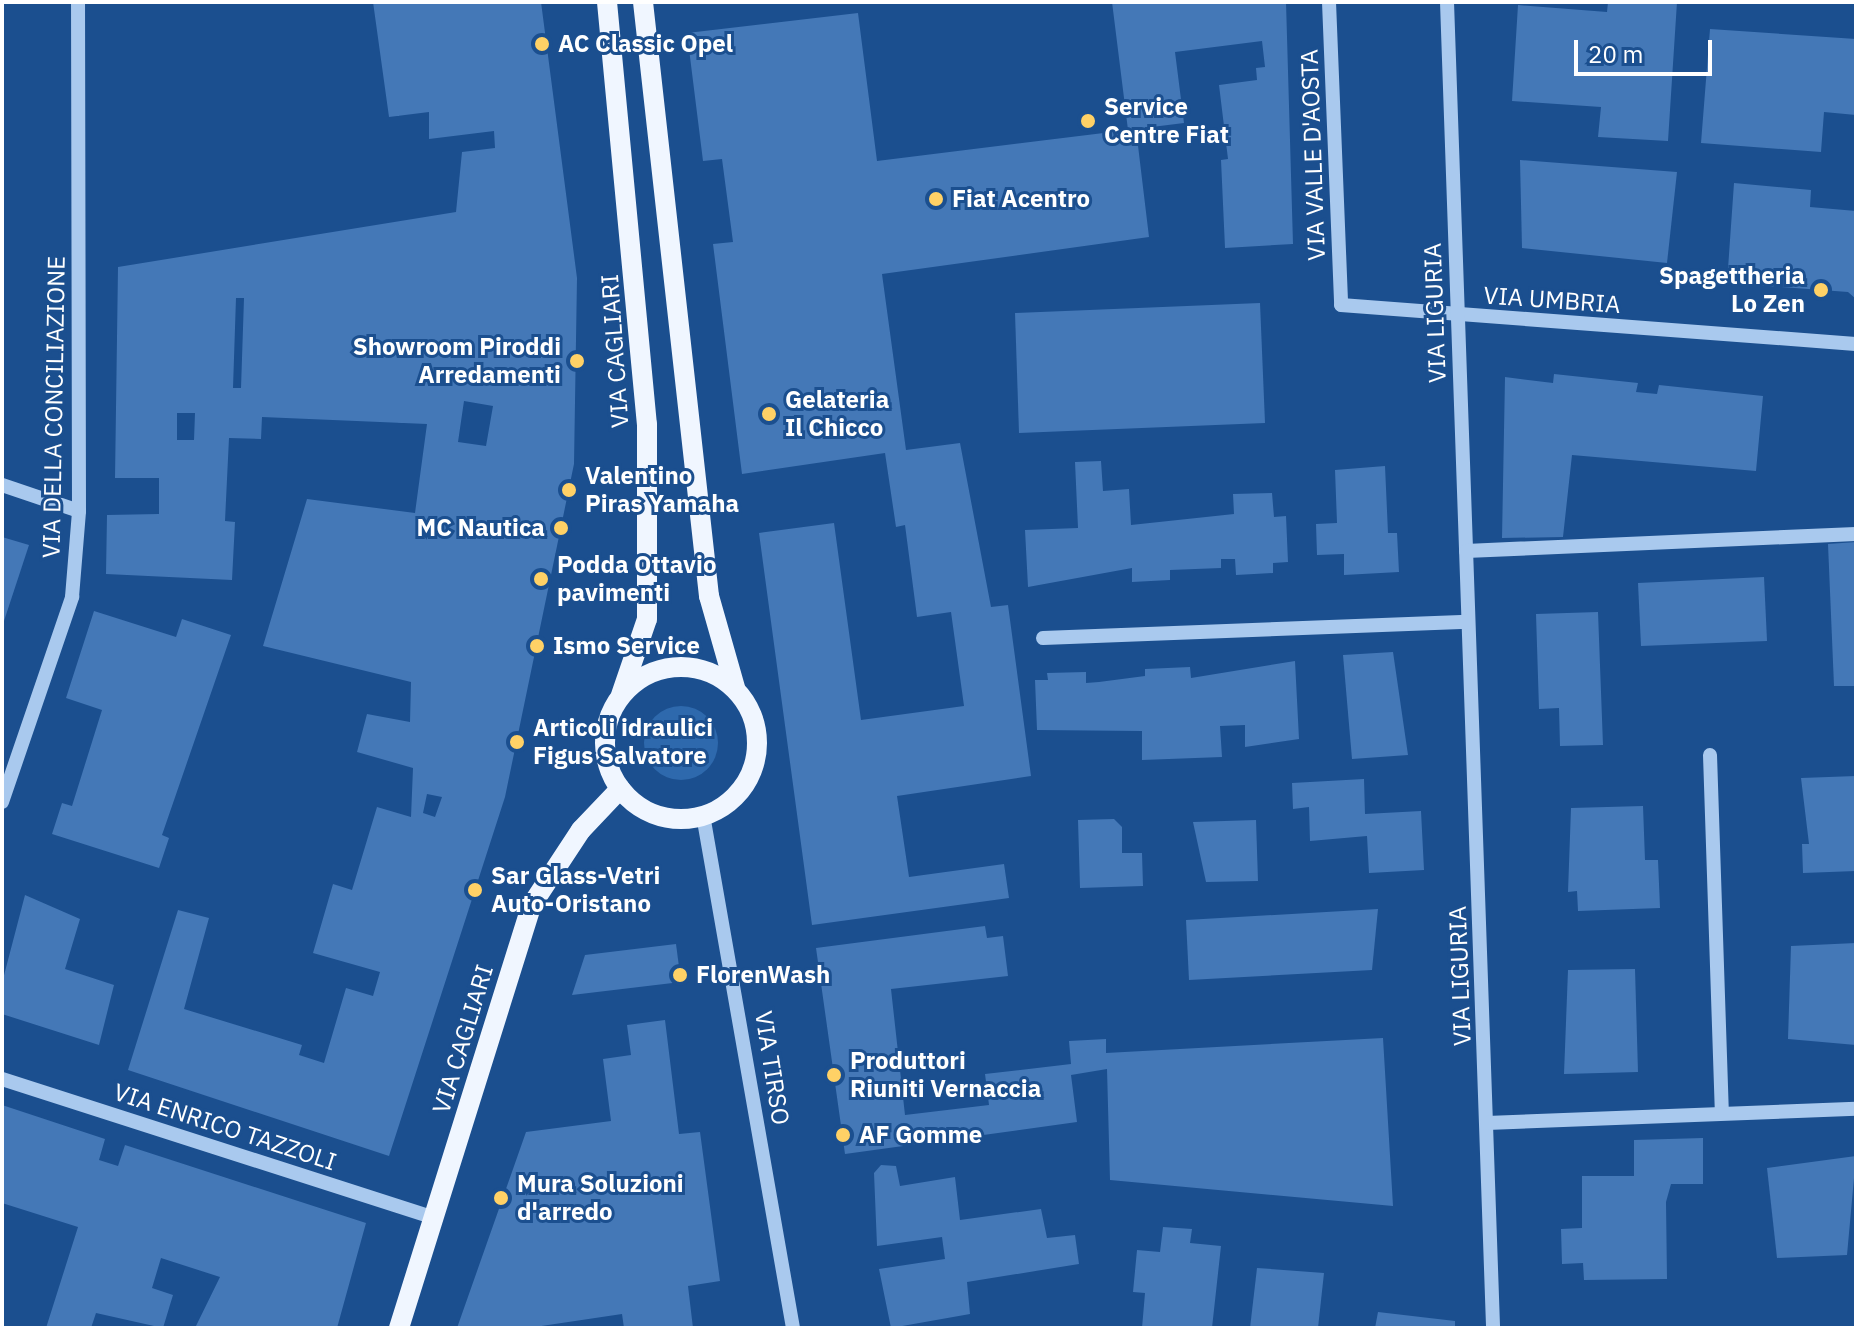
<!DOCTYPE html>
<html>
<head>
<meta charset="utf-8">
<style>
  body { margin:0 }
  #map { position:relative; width:1858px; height:1330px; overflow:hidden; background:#1b4f8f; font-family:"IBM Plex Sans",sans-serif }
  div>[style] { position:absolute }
  .green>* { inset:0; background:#2e69ad }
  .round { border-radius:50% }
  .building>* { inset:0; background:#4478b7 }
  .minor>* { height:14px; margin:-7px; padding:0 7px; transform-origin:7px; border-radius:7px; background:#a9c9ee }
  .major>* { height:20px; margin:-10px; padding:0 10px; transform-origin:10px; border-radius:10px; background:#f0f6ff }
  .major>.ring { margin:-10px; padding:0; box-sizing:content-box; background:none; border:20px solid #f0f6ff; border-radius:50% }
  .dots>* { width:22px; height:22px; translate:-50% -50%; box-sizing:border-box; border:4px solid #1b4f8f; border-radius:50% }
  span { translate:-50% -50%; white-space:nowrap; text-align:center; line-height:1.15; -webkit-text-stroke:6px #1b4f8f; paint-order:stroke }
  .poi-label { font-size:24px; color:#fff; font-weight:700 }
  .left { translate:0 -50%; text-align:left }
  .right { translate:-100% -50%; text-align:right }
  .street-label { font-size:24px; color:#fff }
  .frame { position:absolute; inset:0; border:4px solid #fff; pointer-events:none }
  .scale { position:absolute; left:1574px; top:40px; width:138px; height:36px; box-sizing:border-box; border:4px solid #fff; border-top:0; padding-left:10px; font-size:24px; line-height:28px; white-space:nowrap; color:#fff; -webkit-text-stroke:6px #1b4f8f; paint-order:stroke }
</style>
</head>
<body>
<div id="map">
  <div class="green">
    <div class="round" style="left:644px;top:706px;width:74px;height:74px"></div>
  </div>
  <div class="building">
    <div style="clip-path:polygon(evenodd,373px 2px,541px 2px,577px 278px,574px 464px,505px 797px,389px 1156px,128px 1070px,178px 910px,209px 918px,184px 1009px,302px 1045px,299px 1055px,324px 1063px,346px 988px,373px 996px,380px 972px,313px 953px,333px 884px,352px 890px,377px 807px,411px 817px,413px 768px,357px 752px,367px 714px,410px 722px,411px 682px,263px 646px,307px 499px,415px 513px,427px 424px,262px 417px,261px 439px,229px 438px,225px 521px,235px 522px,232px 580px,106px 574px,107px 515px,159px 514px,159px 478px,115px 478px,118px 267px,456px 212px,462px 152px,495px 148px,494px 131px,429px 139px,429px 112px,389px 117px,373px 2px,236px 298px,244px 298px,241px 388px,233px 388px,236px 298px,373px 2px,464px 401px,493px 406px,486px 446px,458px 442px,464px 401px,373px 2px,177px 413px,195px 413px,194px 440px,177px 440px,177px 413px,373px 2px,427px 794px,442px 797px,435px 817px,423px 813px,427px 794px)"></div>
    <div style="clip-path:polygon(1112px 2px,1286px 2px,1293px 244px,1225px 248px,1221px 160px,1228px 159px,1219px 85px,1257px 80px,1256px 68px,1265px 67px,1262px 41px,1175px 52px,1184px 123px,1136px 129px,1149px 237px,882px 274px,906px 450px,960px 443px,991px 607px,1008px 605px,1031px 776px,897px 796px,909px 877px,1004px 864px,1009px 898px,812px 925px,759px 533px,834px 523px,861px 720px,964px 706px,951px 612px,917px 617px,905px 525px,896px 527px,885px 453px,742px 474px,713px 244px,733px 242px,722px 159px,703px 161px,687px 33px,858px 13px,877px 161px,1128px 130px)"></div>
    <div style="clip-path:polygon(1608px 2px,1677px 2px,1668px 141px,1598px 137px,1601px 107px,1512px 101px,1518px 5px,1607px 12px)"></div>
    <div style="clip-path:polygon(1710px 29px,1856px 39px,1856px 115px,1824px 112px,1821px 152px,1701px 143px)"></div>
    <div style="clip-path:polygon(1520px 160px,1677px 172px,1667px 263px,1522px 248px)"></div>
    <div style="clip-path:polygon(1734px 183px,1811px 190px,1810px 207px,1856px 211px,1856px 299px,1848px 292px,1727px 283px)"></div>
    <div style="clip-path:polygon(1260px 303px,1265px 423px,1019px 433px,1015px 313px)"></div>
    <div style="clip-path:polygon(1554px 374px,1638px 383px,1636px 392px,1657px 394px,1659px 385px,1763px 396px,1756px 471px,1572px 455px,1563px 537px,1502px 538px,1505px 377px,1553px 383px)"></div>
    <div style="clip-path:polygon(1101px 461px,1103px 491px,1129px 489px,1131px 525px,1234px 514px,1233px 494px,1272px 493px,1274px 517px,1286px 516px,1288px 562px,1273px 563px,1273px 573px,1236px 575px,1235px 559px,1221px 559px,1221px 568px,1170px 570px,1170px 580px,1132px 582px,1132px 568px,1028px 587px,1025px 530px,1078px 528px,1075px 462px)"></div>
    <div style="clip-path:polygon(1385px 466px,1388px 533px,1397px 533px,1399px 572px,1344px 575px,1344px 554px,1317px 555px,1316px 524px,1337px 523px,1335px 470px)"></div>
    <div style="clip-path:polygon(2px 537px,29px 545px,3px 624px,2px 624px)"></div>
    <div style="clip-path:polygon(1856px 542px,1856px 686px,1834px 686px,1828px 544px)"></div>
    <div style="clip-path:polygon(1764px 577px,1767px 641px,1641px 646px,1638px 583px)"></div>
    <div style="clip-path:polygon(94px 611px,176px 637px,182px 619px,231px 635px,162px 835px,169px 838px,159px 868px,52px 834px,62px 803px,72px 806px,102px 710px,66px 698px)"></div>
    <div style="clip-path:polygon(1598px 612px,1603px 745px,1560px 746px,1559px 708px,1539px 709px,1536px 614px)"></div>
    <div style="clip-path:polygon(1393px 652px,1408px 755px,1352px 759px,1343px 655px)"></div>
    <div style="clip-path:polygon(1295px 661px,1299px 739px,1245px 747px,1245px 725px,1220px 726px,1222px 757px,1142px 760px,1142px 731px,1037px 730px,1035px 680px,1048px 680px,1047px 673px,1086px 672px,1086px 683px,1099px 682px,1145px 676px,1145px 669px,1190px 667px,1191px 678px)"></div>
    <div style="clip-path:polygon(1856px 776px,1856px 871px,1803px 873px,1802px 844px,1809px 844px,1801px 778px)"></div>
    <div style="clip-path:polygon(1364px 779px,1365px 814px,1421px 811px,1424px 870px,1369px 873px,1367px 836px,1310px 841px,1309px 807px,1293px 809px,1292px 783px)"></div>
    <div style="clip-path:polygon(1643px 806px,1645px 860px,1658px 860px,1660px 908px,1578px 911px,1577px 891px,1568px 892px,1571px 808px)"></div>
    <div style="clip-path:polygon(1114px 819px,1122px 827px,1122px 853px,1142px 853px,1143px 886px,1080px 888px,1078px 820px)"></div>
    <div style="clip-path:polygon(1256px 820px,1258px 881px,1206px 882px,1193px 822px)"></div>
    <div style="clip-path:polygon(25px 895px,80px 919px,65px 969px,114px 985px,99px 1045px,2px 1014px,2px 983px)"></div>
    <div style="clip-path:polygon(1378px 909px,1372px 970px,1189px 980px,1186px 920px)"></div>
    <div style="clip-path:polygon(985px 926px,987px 938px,1003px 936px,1008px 976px,891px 989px,905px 1115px,989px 1105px,985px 1074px,1071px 1064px,1069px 1041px,1106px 1039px,1106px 1053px,1383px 1038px,1393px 1206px,1110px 1180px,1107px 1069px,1071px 1075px,1077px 1122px,845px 1154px,816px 948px)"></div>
    <div style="clip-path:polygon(1856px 943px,1856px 1045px,1788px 1039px,1791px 946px)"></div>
    <div style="clip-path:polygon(676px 944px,681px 982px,572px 995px,585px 955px)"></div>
    <div style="clip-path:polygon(1635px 969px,1638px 1072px,1564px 1074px,1568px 970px)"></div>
    <div style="clip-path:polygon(665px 1020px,679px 1134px,700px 1132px,720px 1281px,688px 1286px,693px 1328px,624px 1328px,622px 1314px,528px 1328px,457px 1328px,526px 1132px,611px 1121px,603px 1059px,631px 1055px,627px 1025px)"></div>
    <div style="clip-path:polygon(2px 1105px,105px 1139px,99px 1160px,118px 1166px,125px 1145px,366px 1223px,337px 1328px,195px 1328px,220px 1277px,161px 1258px,152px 1288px,173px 1295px,163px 1328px,96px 1313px,91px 1328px,46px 1328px,78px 1227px,2px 1203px)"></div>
    <div style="clip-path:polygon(1703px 1138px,1703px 1184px,1671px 1184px,1666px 1202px,1667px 1279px,1584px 1280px,1583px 1263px,1562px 1264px,1561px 1229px,1582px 1228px,1582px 1176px,1634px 1176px,1634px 1140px)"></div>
    <div style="clip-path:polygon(1856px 1156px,1847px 1255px,1777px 1258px,1767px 1168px)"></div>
    <div style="clip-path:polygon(881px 1165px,896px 1166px,900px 1186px,955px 1177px,960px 1220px,1041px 1209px,1047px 1238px,1075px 1235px,1079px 1264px,967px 1282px,970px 1314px,891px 1328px,879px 1269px,945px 1259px,942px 1237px,877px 1246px,874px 1173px)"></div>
    <div style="clip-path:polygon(1163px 1227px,1192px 1229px,1190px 1243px,1221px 1246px,1212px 1328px,1142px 1328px,1145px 1293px,1133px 1292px,1137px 1250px,1160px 1252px)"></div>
    <div style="clip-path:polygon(1257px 1268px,1324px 1273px,1318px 1328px,1250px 1328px)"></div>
    <div style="clip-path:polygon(1378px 1312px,1455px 1321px,1455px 1328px,1375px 1328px)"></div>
  </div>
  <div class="minor">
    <div style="left:1329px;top:2px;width:303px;rotate:87.7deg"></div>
    <div style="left:1341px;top:305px;width:516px;rotate:4.33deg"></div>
    <div style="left:1447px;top:2px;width:1327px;rotate:88.01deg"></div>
    <div style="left:2px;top:485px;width:81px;rotate:18.7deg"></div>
    <div style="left:1466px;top:551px;width:390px;rotate:-2.5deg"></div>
    <div style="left:1043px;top:638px;width:425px;rotate:-2.2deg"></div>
    <div style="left:1710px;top:755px;width:358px;rotate:88.1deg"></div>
    <div style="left:2px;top:802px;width:217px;rotate:-71.1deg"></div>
    <div style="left:72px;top:597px;width:86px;rotate:-85.3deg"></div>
    <div style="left:79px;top:511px;width:509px;rotate:-90.11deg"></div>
    <div style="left:703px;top:815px;width:521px;rotate:80.05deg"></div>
    <div style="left:2px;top:1079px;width:455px;rotate:17.8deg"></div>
    <div style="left:1487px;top:1123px;width:369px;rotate:-2.2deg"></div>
  </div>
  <div class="major">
    <div style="left:607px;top:2px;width:424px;rotate:84.6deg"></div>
    <div style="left:647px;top:424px;width:195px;rotate:90deg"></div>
    <div style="left:647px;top:619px;width:80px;rotate:108.9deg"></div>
    <div style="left:643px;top:2px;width:598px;rotate:83.66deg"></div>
    <div style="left:709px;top:596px;width:95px;rotate:74.1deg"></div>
    <div class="ring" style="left:605px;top:667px;width:132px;height:132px"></div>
    <div style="left:399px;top:1328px;width:442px;rotate:-72.6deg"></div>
    <div style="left:531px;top:906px;width:91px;rotate:-56.7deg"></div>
    <div style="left:581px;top:830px;width:57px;rotate:-46.4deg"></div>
  </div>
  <div class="dots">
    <div style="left:542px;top:44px;background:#ffd166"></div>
    <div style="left:1088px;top:121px;background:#ffd166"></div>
    <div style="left:936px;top:199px;background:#ffd166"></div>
    <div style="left:1821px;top:290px;background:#ffd166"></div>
    <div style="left:577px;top:361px;background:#ffd166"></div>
    <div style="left:769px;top:414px;background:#ffd166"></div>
    <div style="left:569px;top:490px;background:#ffd166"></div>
    <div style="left:561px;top:528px;background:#ffd166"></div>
    <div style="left:541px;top:579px;background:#ffd166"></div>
    <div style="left:537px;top:646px;background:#ffd166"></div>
    <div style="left:517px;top:742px;background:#ffd166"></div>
    <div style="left:475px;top:890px;background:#ffd166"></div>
    <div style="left:680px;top:975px;background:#ffd166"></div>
    <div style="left:834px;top:1075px;background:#ffd166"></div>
    <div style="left:843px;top:1135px;background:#ffd166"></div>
    <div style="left:501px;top:1198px;background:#ffd166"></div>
  </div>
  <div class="poi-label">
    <span class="left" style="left:558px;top:44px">AC Classic Opel</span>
    <span class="left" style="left:1104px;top:121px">Service<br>Centre Fiat</span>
    <span class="left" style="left:952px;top:199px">Fiat Acentro</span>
    <span class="right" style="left:1805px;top:290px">Spagettheria<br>Lo Zen</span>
    <span class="right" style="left:561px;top:361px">Showroom Piroddi<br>Arredamenti</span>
    <span class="left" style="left:785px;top:414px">Gelateria<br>Il Chicco</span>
    <span class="left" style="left:585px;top:490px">Valentino<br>Piras Yamaha</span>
    <span class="right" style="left:545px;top:528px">MC Nautica</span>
    <span class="left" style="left:557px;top:579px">Podda Ottavio<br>pavimenti</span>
    <span class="left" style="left:553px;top:646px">Ismo Service</span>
    <span class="left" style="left:533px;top:742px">Articoli idraulici<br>Figus Salvatore</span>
    <span class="left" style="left:491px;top:890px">Sar Glass-Vetri<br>Auto-Oristano</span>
    <span class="left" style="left:696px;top:975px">FlorenWash</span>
    <span class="left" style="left:850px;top:1075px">Produttori<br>Riuniti Vernaccia</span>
    <span class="left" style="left:859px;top:1135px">AF Gomme</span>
    <span class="left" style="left:517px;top:1198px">Mura Soluzioni<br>d'arredo</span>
  </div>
  <div class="street-label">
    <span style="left:1313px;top:155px;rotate:-92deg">VIA VALLE D'AOSTA</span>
    <span style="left:1552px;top:300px;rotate:4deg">VIA UMBRIA</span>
    <span style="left:1435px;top:313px;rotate:-92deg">VIA LIGURIA</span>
    <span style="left:615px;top:351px;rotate:-94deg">VIA CAGLIARI</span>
    <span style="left:54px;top:407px;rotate:-89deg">VIA DELLA CONCILIAZIONE</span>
    <span style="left:1460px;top:976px;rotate:-92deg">VIA LIGURIA</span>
    <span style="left:463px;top:1039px;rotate:-73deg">VIA CAGLIARI</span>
    <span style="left:772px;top:1068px;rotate:81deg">VIA TIRSO</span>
    <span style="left:225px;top:1127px;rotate:18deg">VIA ENRICO TAZZOLI</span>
  </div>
  <div class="frame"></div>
  <div class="scale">20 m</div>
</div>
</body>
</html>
